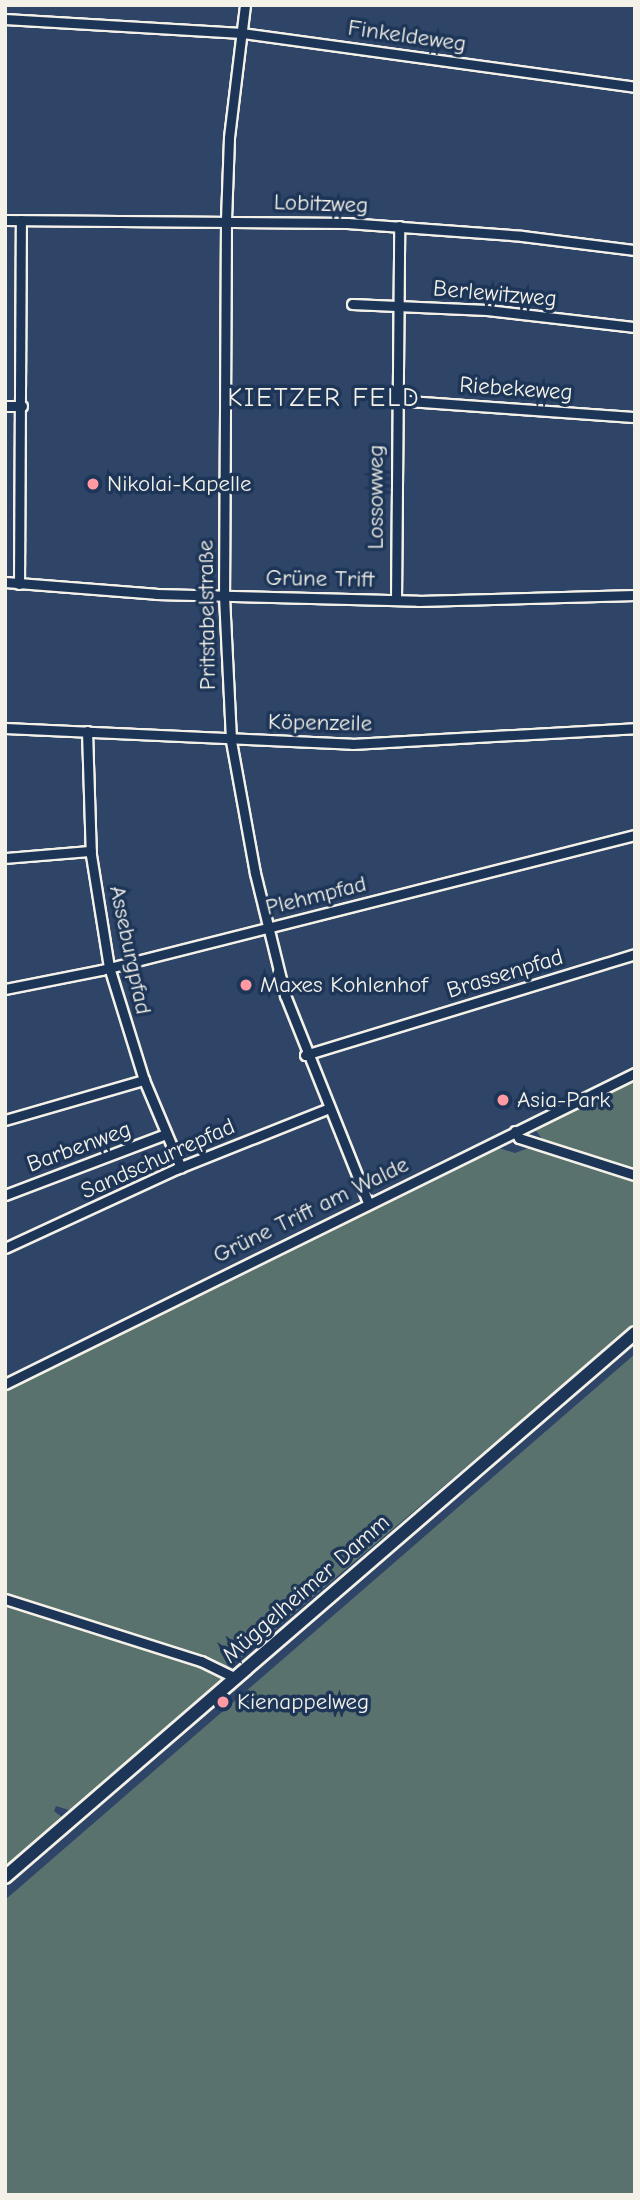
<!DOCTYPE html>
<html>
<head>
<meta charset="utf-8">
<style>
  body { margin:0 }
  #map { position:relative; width:640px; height:2200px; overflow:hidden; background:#2e4568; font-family:"Comic Neue",sans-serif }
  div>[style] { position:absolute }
  .green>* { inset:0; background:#5a726e }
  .roads { filter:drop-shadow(2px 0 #f4f1e8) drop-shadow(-2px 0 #f4f1e8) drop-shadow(0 2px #f4f1e8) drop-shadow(0 -2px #f4f1e8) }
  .street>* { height:9px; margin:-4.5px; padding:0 4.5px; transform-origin:4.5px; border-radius:4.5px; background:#1d3557 }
  .secondary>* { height:12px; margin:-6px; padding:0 6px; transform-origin:6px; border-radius:6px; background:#1d3557 }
  .dots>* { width:19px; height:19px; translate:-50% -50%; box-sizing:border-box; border:4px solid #1d3557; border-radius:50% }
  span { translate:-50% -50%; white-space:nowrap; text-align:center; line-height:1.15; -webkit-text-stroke:7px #1d3557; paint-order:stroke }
  .street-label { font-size:23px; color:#f4f1e8 }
  .poi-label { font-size:23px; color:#f4f1e8 }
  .left { translate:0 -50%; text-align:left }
  .quarter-label { font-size:26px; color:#f4f1e8; letter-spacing:2px }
  .frame { position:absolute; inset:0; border:7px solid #f4f1e8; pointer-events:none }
</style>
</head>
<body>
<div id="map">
  <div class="green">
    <div style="clip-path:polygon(635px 1076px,635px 1171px,545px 1143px,532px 1125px)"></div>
    <div style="clip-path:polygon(492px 1146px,515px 1153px,531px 1147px,549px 1150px,635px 1179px,635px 1324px,230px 1667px,5px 1595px,5px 1389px)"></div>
    <div style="clip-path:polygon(635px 1354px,635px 2195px,5px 2195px,5px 1900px)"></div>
    <div style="clip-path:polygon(5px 1601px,213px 1669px,224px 1679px,72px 1811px,56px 1806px,54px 1811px,63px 1818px,5px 1868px)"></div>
  </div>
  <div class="roads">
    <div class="street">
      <div style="left:245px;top:5px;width:134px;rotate:96.9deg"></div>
      <div style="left:229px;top:138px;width:82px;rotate:92.1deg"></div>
      <div style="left:226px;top:220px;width:376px;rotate:90.3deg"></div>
      <div style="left:224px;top:596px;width:145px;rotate:87.2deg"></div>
      <div style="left:231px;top:741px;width:134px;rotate:79.7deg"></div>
      <div style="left:255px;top:873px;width:126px;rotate:76.2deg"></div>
      <div style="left:285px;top:995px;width:224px;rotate:68.2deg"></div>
      <div style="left:5px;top:19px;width:237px;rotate:3.4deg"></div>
      <div style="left:242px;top:33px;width:397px;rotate:7.8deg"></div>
      <div style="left:5px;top:220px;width:342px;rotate:0.5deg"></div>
      <div style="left:347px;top:223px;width:175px;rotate:4.2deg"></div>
      <div style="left:522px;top:236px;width:114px;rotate:7.1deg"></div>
      <div style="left:352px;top:304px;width:135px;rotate:2.5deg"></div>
      <div style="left:487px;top:310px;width:149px;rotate:6.6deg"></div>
      <div style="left:395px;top:400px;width:241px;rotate:4.1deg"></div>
      <div style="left:5px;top:406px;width:17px"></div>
      <div style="left:5px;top:582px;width:151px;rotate:4.5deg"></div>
      <div style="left:156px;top:594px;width:262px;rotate:1.5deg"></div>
      <div style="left:418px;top:601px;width:217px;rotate:-1.6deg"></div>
      <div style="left:19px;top:584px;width:364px;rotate:-89.7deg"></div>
      <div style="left:396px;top:600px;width:374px;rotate:-89.5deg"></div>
      <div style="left:5px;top:728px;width:347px;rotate:2.6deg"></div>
      <div style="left:352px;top:744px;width:283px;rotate:-3.2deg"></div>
      <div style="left:87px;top:731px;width:124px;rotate:88.2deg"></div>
      <div style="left:91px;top:855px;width:113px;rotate:80.9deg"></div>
      <div style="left:109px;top:967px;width:118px;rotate:72.8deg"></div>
      <div style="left:144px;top:1080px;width:95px;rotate:67.2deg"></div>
      <div style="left:5px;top:858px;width:86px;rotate:-4.7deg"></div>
      <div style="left:5px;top:989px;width:98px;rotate:-11.2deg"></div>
      <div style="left:101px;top:970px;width:551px;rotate:-14.19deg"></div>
      <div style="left:305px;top:1055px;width:345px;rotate:-17deg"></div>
      <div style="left:5px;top:1120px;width:145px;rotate:-16.1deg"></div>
      <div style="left:515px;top:1131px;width:8px;rotate:60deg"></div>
      <div style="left:519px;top:1138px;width:122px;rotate:17.7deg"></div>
      <div style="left:5px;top:1195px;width:172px;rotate:-20.8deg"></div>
      <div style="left:5px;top:1248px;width:188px;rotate:-24.8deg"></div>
      <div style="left:176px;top:1169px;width:162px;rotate:-21.7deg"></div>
      <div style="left:5px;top:1384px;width:703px;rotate:-26.27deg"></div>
      <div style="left:5px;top:1599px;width:206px;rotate:17.6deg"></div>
      <div style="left:201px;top:1661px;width:39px;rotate:26deg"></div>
    </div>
    <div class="secondary">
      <div style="left:5px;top:1877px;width:832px;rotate:-40.81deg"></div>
    </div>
  </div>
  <div class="dots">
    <div style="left:93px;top:484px;background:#ff9aa2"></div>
    <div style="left:246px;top:985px;background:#ff9aa2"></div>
    <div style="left:503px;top:1100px;background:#ff9aa2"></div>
    <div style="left:223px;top:1702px;background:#ff9aa2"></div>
  </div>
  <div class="street-label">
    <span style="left:407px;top:36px;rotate:8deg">Finkeldeweg</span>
    <span style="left:321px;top:204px;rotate:2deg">Lobitzweg</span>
    <span style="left:495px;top:294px;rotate:5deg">Berlewitzweg</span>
    <span style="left:516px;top:389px;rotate:4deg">Riebekeweg</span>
    <span style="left:376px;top:497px;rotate:-90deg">Lossowweg</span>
    <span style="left:320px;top:579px;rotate:1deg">Grüne Trift</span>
    <span style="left:207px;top:615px;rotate:-91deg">Pritstabelstraße</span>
    <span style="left:320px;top:723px;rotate:1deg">Köpenzeile</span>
    <span style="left:316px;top:896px;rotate:-14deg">Plehmpfad</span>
    <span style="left:130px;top:950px;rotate:78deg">Asseburgpfad</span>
    <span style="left:505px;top:974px;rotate:-17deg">Brassenpfad</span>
    <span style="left:79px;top:1147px;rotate:-20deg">Barbenweg</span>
    <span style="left:158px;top:1159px;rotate:-24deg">Sandschurrepfad</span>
    <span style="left:311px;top:1210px;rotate:-26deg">Grüne Trift am Walde</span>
    <span style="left:306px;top:1589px;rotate:-41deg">Müggelheimer Damm</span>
  </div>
  <div class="poi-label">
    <span class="left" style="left:107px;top:484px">Nikolai-Kapelle</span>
    <span class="left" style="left:260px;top:985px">Maxes Kohlenhof</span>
    <span class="left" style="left:517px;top:1100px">Asia-Park</span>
    <span class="left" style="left:237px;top:1702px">Kienappelweg</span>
  </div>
  <div class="quarter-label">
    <span style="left:324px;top:399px">KIETZER FELD</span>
  </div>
  <div class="frame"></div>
</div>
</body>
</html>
